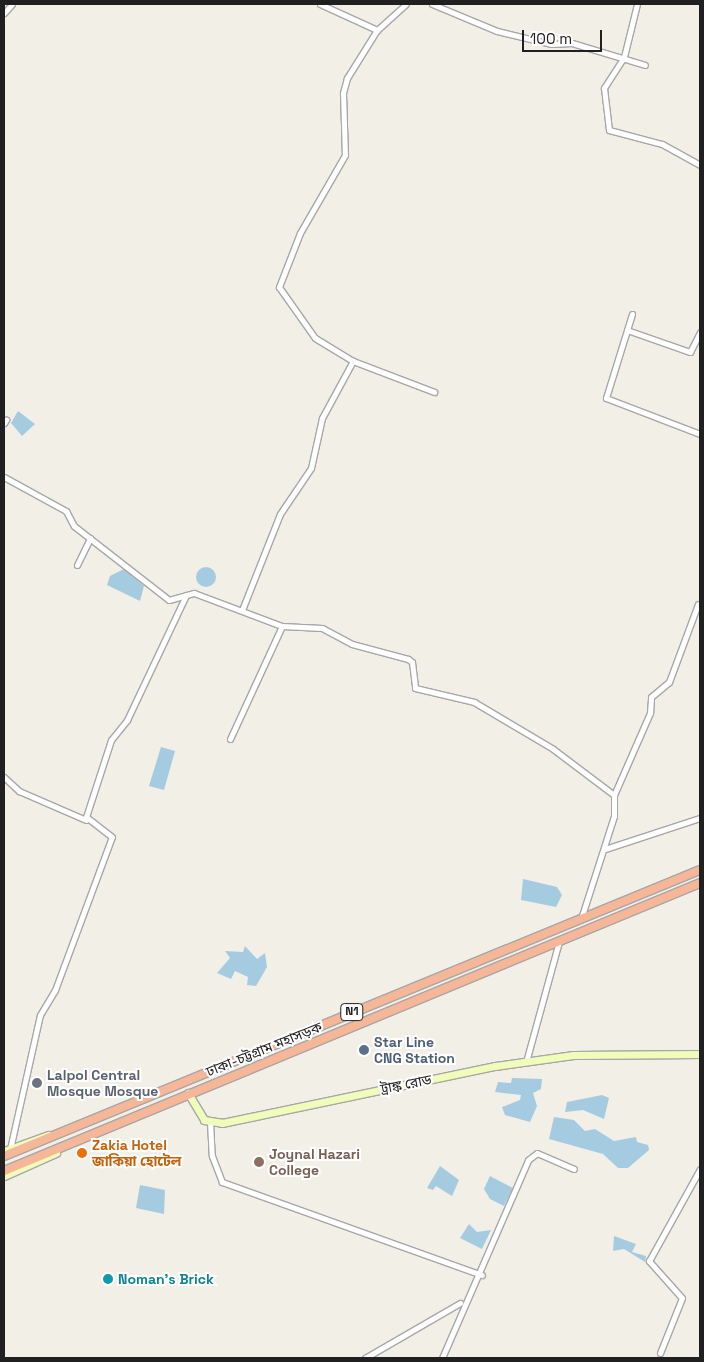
<!DOCTYPE html>
<html>
<head>
<meta charset="utf-8">
<style>
  body { margin:0 }
  #map { position:relative; width:704px; height:1362px; overflow:hidden; background:#f1efe6; font-family:"Space Grotesk","Noto Sans Bengali",sans-serif }
  div>[style] { position:absolute }
  .water>* { inset:0; background:#a5cbe0 }
  .round { border-radius:50% }
  .roads { filter:drop-shadow(1px 0 #a7a7a7) drop-shadow(-1px 0 #a7a7a7) drop-shadow(0 1px #a7a7a7) drop-shadow(0 -1px #a7a7a7) }
  .minor>* { height:5px; margin:-2.5px; padding:0 2.5px; transform-origin:2.5px; border-radius:2.5px; background:#fff }
  .secondary>* { height:7px; margin:-3.5px; padding:0 3.5px; transform-origin:3.5px; border-radius:3.5px; background:#f0fcb9 }
  .trunk>* { height:8px; margin:-4px; padding:0 4px; transform-origin:4px; border-radius:4px; background:#f5b797 }
  .dots>* { width:14px; height:14px; translate:-50% -50%; box-sizing:border-box; border:2px solid #fff; border-radius:50% }
  span { translate:-50% -50%; white-space:nowrap; text-align:center; line-height:1.15; -webkit-text-stroke:4px #fff; paint-order:stroke }
  .shield-label span { padding:1px 4px; background:#fff; border:1px solid; border-radius:4px; -webkit-text-stroke-width:0 }
  .shield-label { font-size:12px; color:#202020; font-weight:700 }
  .service-label { font-size:14px; color:#4e5e75; font-weight:700 }
  .left { translate:0 -50%; text-align:left }
  .street-label { font-size:14px; color:#202020 }
  .worship-label { font-size:14px; color:#5b616d; font-weight:700 }
  .food-label { font-size:14px; color:#c56008; font-weight:700 }
  .education-label { font-size:14px; color:#785e54; font-weight:700 }
  .culture-label { font-size:14px; color:#0d838f; font-weight:700 }
  .frame { position:absolute; inset:0; border:5px solid #202020; pointer-events:none }
  .scale { position:absolute; left:522px; top:30px; width:80px; height:22px; box-sizing:border-box; border:2px solid #202020; border-top:0; padding-left:6px; font-size:15px; line-height:18px; white-space:nowrap; color:#202020; -webkit-text-stroke:4px #fff; paint-order:stroke }
</style>
</head>
<body>
<div id="map">
  <div class="water">
    <div style="clip-path:polygon(18px 411px,35px 424px,22px 436px,11px 423px)"></div>
    <div class="round" style="left:196px;top:567px;width:20px;height:20px"></div>
    <div style="clip-path:polygon(124px 569px,144px 586px,140px 601px,107px 585px,110px 576px)"></div>
    <div style="clip-path:polygon(161px 747px,175px 751px,164px 790px,149px 786px)"></div>
    <div style="clip-path:polygon(523px 879px,557px 887px,562px 895px,556px 907px,521px 900px)"></div>
    <div style="clip-path:polygon(245px 946px,257px 959px,265px 953px,267px 967px,256px 986px,247px 985px,248px 977px,235px 971px,231px 979px,217px 973px,230px 958px,225px 951px,243px 952px)"></div>
    <div style="clip-path:polygon(512px 1078px,542px 1079px,541px 1089px,533px 1093px,537px 1106px,530px 1122px,505px 1115px,502px 1107px,520px 1100px,521px 1095px,495px 1092px,498px 1082px,511px 1083px)"></div>
    <div style="clip-path:polygon(602px 1095px,609px 1098px,604px 1119px,583px 1110px,565px 1112px,567px 1102px)"></div>
    <div style="clip-path:polygon(554px 1117px,574px 1120px,585px 1131px,595px 1129px,614px 1141px,636px 1137px,637px 1142px,648px 1145px,649px 1150px,628px 1168px,618px 1168px,603px 1154px,549px 1139px)"></div>
    <div style="clip-path:polygon(440px 1166px,459px 1180px,452px 1196px,436px 1186px,433px 1190px,427px 1188px)"></div>
    <div style="clip-path:polygon(490px 1176px,513px 1188px,504px 1206px,490px 1199px,484px 1189px)"></div>
    <div style="clip-path:polygon(140px 1185px,165px 1190px,164px 1214px,136px 1208px)"></div>
    <div style="clip-path:polygon(469px 1224px,477px 1232px,491px 1230px,482px 1249px,460px 1238px)"></div>
    <div style="clip-path:polygon(614px 1236px,636px 1244px,632px 1252px,646px 1256px,645px 1262px,624px 1249px,613px 1251px)"></div>
  </div>
  <div class="roads">
    <div class="minor">
      <div style="left:320px;top:4px;width:63px;rotate:24.5deg"></div>
      <div style="left:406px;top:4px;width:39px;rotate:138deg"></div>
      <div style="left:377px;top:30px;width:57px;rotate:122deg"></div>
      <div style="left:347px;top:78px;width:16px;rotate:105deg"></div>
      <div style="left:343px;top:93px;width:62px;rotate:88.2deg"></div>
      <div style="left:345px;top:155px;width:90px;rotate:120deg"></div>
      <div style="left:300px;top:233px;width:58px;rotate:111.3deg"></div>
      <div style="left:279px;top:287px;width:62px;rotate:54.8deg"></div>
      <div style="left:315px;top:338px;width:44px;rotate:31.2deg"></div>
      <div style="left:353px;top:361px;width:87px;rotate:20.9deg"></div>
      <div style="left:432px;top:4px;width:70px;rotate:22.6deg"></div>
      <div style="left:497px;top:31px;width:56px;rotate:13.5deg"></div>
      <div style="left:551px;top:44px;width:21px;rotate:-3deg"></div>
      <div style="left:572px;top:43px;width:76px;rotate:16.8deg"></div>
      <div style="left:637px;top:4px;width:55px;rotate:103.8deg"></div>
      <div style="left:624px;top:57px;width:37px;rotate:123deg"></div>
      <div style="left:604px;top:88px;width:42px;rotate:83.2deg"></div>
      <div style="left:609px;top:130px;width:55px;rotate:14.8deg"></div>
      <div style="left:662px;top:144px;width:43px;rotate:28.9deg"></div>
      <div style="left:4px;top:13px;width:12px;rotate:-48deg"></div>
      <div style="left:632px;top:314px;width:88px;rotate:107.2deg"></div>
      <div style="left:606px;top:398px;width:101px;rotate:21deg"></div>
      <div style="left:627px;top:330px;width:67px;rotate:19.2deg"></div>
      <div style="left:690px;top:352px;width:22px;rotate:-63deg"></div>
      <div style="left:4px;top:423px;width:4px;rotate:-56deg"></div>
      <div style="left:4px;top:477px;width:71px;rotate:28.7deg"></div>
      <div style="left:66px;top:511px;width:17px;rotate:62deg"></div>
      <div style="left:74px;top:526px;width:120px;rotate:37.9deg"></div>
      <div style="left:169px;top:600px;width:26px;rotate:-16deg"></div>
      <div style="left:194px;top:593px;width:94px;rotate:20.6deg"></div>
      <div style="left:282px;top:626px;width:40px;rotate:2.9deg"></div>
      <div style="left:322px;top:628px;width:34px;rotate:28deg"></div>
      <div style="left:352px;top:644px;width:58px;rotate:15deg"></div>
      <div style="left:408px;top:659px;width:5px;rotate:37deg"></div>
      <div style="left:412px;top:662px;width:26px;rotate:83deg"></div>
      <div style="left:415px;top:688px;width:61px;rotate:13.3deg"></div>
      <div style="left:474px;top:702px;width:92px;rotate:30.7deg"></div>
      <div style="left:553px;top:749px;width:76px;rotate:37deg"></div>
      <div style="left:614px;top:795px;width:21px;rotate:90deg"></div>
      <div style="left:614px;top:816px;width:108px;rotate:107.8deg"></div>
      <div style="left:77px;top:565px;width:30px;rotate:-64deg"></div>
      <div style="left:242px;top:610px;width:103px;rotate:-68.4deg"></div>
      <div style="left:280px;top:514px;width:55px;rotate:-56deg"></div>
      <div style="left:311px;top:468px;width:51px;rotate:-77.6deg"></div>
      <div style="left:322px;top:418px;width:65px;rotate:-61.5deg"></div>
      <div style="left:230px;top:739px;width:124px;rotate:-65.3deg"></div>
      <div style="left:4px;top:777px;width:21px;rotate:43deg"></div>
      <div style="left:19px;top:791px;width:73px;rotate:23.4deg"></div>
      <div style="left:614px;top:795px;width:90px;rotate:-66.3deg"></div>
      <div style="left:650px;top:713px;width:16px;rotate:-86deg"></div>
      <div style="left:651px;top:697px;width:23px;rotate:-40deg"></div>
      <div style="left:669px;top:682px;width:83px;rotate:-69.6deg"></div>
      <div style="left:605px;top:849px;width:100px;rotate:-18.1deg"></div>
      <div style="left:526px;top:1062px;width:125px;rotate:-74.7deg"></div>
      <div style="left:210px;top:1122px;width:34px;rotate:87deg"></div>
      <div style="left:212px;top:1156px;width:28px;rotate:69deg"></div>
      <div style="left:222px;top:1182px;width:276px;rotate:19.7deg"></div>
      <div style="left:10px;top:1149px;width:137px;rotate:-77.4deg"></div>
      <div style="left:40px;top:1015px;width:29px;rotate:-59deg"></div>
      <div style="left:55px;top:990px;width:163px;rotate:-69.6deg"></div>
      <div style="left:112px;top:837px;width:33px;rotate:-142deg"></div>
      <div style="left:86px;top:817px;width:81px;rotate:-72deg"></div>
      <div style="left:111px;top:740px;width:26px;rotate:-51deg"></div>
      <div style="left:127px;top:720px;width:138px;rotate:-64.7deg"></div>
      <div style="left:660px;top:1353px;width:59px;rotate:-68.2deg"></div>
      <div style="left:682px;top:1298px;width:50px;rotate:-131.7deg"></div>
      <div style="left:649px;top:1261px;width:105px;rotate:-61deg"></div>
      <div style="left:365px;top:1358px;width:110px;rotate:-30.1deg"></div>
      <div style="left:442px;top:1358px;width:216px;rotate:-66.5deg"></div>
      <div style="left:528px;top:1160px;width:11px;rotate:-38deg"></div>
      <div style="left:537px;top:1153px;width:40px;rotate:23.4deg"></div>
    </div>
    <div class="secondary">
      <div style="left:188px;top:1093px;width:31px;rotate:59deg"></div>
      <div style="left:204px;top:1120px;width:18px;rotate:9deg"></div>
      <div style="left:222px;top:1123px;width:279px;rotate:-11.8deg"></div>
      <div style="left:495px;top:1066px;width:79px;rotate:-8deg"></div>
      <div style="left:573px;top:1055px;width:127px;rotate:-0.5deg"></div>
      <div style="left:4px;top:1151px;width:47px;rotate:-20deg"></div>
      <div style="left:4px;top:1176px;width:57px;rotate:-23.9deg"></div>
    </div>
    <div class="trunk">
      <div style="left:4px;top:1156px;width:752px;rotate:-22.34deg"></div>
      <div style="left:4px;top:1171px;width:753px;rotate:-22.48deg"></div>
    </div>
  </div>
  <div class="dots">
    <div style="left:364px;top:1050px;background:#5c6f8a"></div>
    <div style="left:37px;top:1083px;background:#6b7280"></div>
    <div style="left:82px;top:1153px;background:#e8710a"></div>
    <div style="left:259px;top:1162px;background:#8d6e63"></div>
    <div style="left:108px;top:1279px;background:#0f9aa8"></div>
  </div>
  <div class="shield-label">
    <span style="left:352px;top:1012px">N1</span>
  </div>
  <div class="service-label">
    <span class="left" style="left:374px;top:1050px">Star Line<br>CNG Station</span>
  </div>
  <div class="street-label">
    <span style="left:264px;top:1049px;rotate:-22deg">ঢাকা-চট্টগ্রাম মহাসড়ক</span>
    <span style="left:406px;top:1084px;rotate:-11deg">ট্রাঙ্ক রোড</span>
  </div>
  <div class="worship-label">
    <span class="left" style="left:47px;top:1083px">Lalpol Central<br>Mosque Mosque</span>
  </div>
  <div class="food-label">
    <span class="left" style="left:92px;top:1153px">Zakia Hotel<br>জাকিয়া হোটেল</span>
  </div>
  <div class="education-label">
    <span class="left" style="left:269px;top:1162px">Joynal Hazari<br>College</span>
  </div>
  <div class="culture-label">
    <span class="left" style="left:118px;top:1279px">Noman's Brick</span>
  </div>
  <div class="frame"></div>
  <div class="scale">100 m</div>
</div>
</body>
</html>
